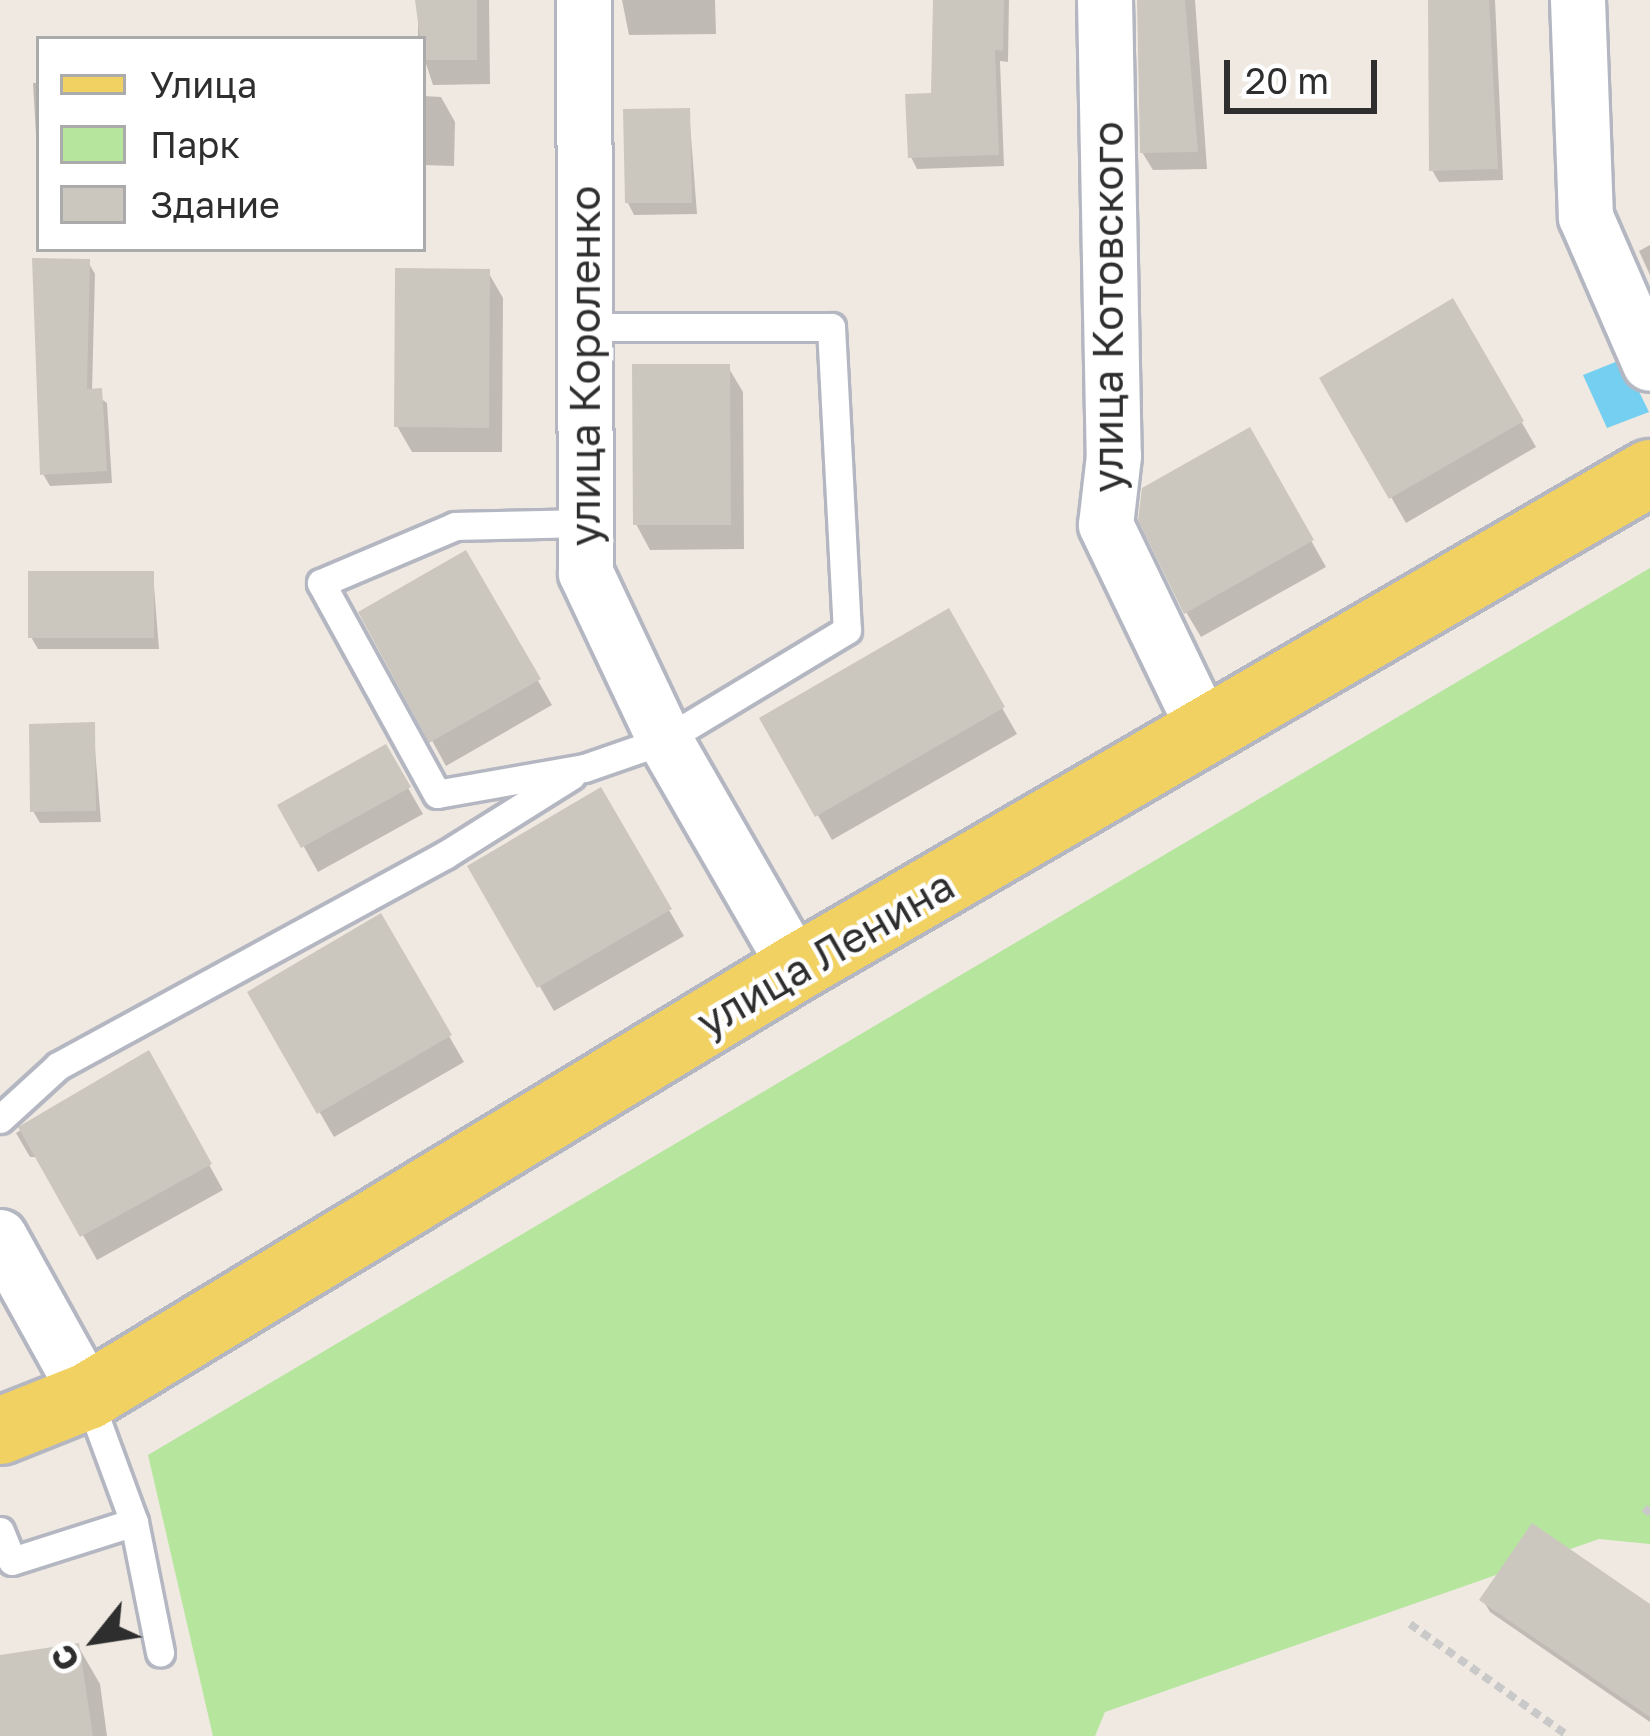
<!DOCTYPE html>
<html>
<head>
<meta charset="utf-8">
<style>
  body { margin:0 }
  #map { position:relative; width:1650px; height:1736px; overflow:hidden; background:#efe9e1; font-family:"Golos Text",sans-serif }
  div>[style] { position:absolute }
  .green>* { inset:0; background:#b6e59e }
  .water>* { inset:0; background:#75cff0 }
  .shadow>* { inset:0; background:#0003 }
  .building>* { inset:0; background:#cbc7bf }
  .path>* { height:8px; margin-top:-4px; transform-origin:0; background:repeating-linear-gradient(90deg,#c9c9c9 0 9px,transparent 0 15px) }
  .roads { filter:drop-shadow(3px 0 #b4b7c1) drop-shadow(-3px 0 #b4b7c1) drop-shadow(0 3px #b4b7c1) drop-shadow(0 -3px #b4b7c1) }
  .lane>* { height:27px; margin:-13.5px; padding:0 13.5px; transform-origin:13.5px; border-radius:13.5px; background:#fff }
  .street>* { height:54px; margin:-27px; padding:0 27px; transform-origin:27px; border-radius:27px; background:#fff }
  .primary>* { height:66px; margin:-33px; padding:0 33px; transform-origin:33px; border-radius:33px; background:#f2d163 }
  span { translate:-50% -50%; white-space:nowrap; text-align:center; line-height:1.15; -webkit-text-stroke:9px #fff; paint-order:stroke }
  .street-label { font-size:42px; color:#2e2e2e }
  .legend { position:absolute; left:36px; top:36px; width:390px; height:216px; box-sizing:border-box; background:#fff; border:3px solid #ababab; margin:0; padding:15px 21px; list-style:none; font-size:36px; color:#2e2e2e }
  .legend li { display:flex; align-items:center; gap:24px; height:60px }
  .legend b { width:60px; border:3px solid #ababab }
  .north { position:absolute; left:36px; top:1580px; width:120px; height:120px; -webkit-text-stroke:9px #fff; paint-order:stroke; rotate:240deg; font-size:33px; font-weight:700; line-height:48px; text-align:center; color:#2e2e2e }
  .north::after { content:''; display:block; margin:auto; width:42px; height:54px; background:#2e2e2e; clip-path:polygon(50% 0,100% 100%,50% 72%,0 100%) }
  .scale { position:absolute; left:1224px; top:60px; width:153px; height:54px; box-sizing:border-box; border:6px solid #2e2e2e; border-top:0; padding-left:15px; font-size:36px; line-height:42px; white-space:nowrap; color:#2e2e2e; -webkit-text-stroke:9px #fff; paint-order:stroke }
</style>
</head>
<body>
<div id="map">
  <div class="green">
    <div style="clip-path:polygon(1650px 568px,1650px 1544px,1599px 1539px,1105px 1712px,1095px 1736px,213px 1736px,148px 1455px)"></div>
  </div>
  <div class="water">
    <div style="clip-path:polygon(1623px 359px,1649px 412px,1607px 428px,1583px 375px)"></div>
  </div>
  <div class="shadow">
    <div style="clip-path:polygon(418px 0,489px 0,490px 84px,433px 85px,418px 39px)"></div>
    <div style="clip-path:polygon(622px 0,715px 0,716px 34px,629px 35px)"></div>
    <div style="clip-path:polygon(936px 0,1009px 0,1008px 62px,1000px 61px,1004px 166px,917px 169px,911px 157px,934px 96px)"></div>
    <div style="clip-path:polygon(1139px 0,1195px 0,1207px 169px,1153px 170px,1142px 152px)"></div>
    <div style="clip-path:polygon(1431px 0,1495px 0,1503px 180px,1439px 182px,1432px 170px)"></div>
    <div style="clip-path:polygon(33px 83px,39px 83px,39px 140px,36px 135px)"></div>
    <div style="clip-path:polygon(423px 96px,441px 97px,455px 122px,454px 166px,423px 165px)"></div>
    <div style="clip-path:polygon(689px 111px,697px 214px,634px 215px,628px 203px)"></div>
    <div style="clip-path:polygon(1650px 245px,1650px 275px,1639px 251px)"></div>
    <div style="clip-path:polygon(88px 262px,95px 274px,92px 392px,107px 403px,112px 483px,50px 486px,43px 474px)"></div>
    <div style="clip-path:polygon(488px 272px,503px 298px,502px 452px,412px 452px,397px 426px)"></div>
    <div style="clip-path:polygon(1452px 302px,1536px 447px,1406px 523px,1323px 379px)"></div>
    <div style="clip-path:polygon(728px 367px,743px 392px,744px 549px,650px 550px,636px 524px)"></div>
    <div style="clip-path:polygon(1249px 431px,1326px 567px,1201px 637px,1186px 612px)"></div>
    <div style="clip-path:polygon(465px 554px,552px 705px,446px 766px,362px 613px)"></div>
    <div style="clip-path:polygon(153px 574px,159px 649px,38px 649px,31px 637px)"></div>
    <div style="clip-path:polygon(947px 612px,1017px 734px,832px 840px,763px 719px)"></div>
    <div style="clip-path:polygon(93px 725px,101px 822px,40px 823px,33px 811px)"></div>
    <div style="clip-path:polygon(385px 748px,423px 814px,318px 872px,281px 806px)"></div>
    <div style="clip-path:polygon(600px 791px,684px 936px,554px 1011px,471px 868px)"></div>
    <div style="clip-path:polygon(380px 917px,464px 1062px,334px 1137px,251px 994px)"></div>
    <div style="clip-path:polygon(148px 1054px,223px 1190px,97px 1260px,39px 1157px,30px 1157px,16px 1133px)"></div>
    <div style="clip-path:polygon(1483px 1600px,1650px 1607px,1650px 1722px,1490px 1612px)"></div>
    <div style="clip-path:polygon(78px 1646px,100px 1684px,107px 1736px,0 1736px,0 1658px)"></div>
  </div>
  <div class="building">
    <div style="clip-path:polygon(415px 0,477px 0,477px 60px,423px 60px)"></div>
    <div style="clip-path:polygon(933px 0,1004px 0,1003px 51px,995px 50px,999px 155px,908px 158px,905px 94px,931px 93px)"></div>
    <div style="clip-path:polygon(1137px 0,1185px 0,1198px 152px,1140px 153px)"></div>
    <div style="clip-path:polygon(1428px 0,1489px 0,1498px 169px,1429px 171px)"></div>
    <div style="clip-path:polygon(690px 108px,692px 203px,625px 203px,623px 109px)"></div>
    <div style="clip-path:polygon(32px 258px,90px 259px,87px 389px,102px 388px,107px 471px,40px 475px)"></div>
    <div style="clip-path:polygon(395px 268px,490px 269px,489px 428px,394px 427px)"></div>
    <div style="clip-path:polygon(1453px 298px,1524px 421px,1389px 499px,1319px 378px)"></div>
    <div style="clip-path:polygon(632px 364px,730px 364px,731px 525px,633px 525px)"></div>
    <div style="clip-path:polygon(1250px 427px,1314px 540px,1184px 614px,1138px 520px,1142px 488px)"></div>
    <div style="clip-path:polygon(466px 550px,541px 679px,429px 743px,358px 612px)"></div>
    <div style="clip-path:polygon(28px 571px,154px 571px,154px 638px,28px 638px)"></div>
    <div style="clip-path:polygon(949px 608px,1005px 707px,815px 817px,759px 718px)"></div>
    <div style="clip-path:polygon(95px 722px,96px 811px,30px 812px,29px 724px)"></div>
    <div style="clip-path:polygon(386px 744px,411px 787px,301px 848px,277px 805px)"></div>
    <div style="clip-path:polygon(601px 787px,672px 909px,537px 988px,467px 866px)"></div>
    <div style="clip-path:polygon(381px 913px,452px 1035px,317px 1114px,247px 992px)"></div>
    <div style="clip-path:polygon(149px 1050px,212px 1164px,80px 1237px,18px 1127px)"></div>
    <div style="clip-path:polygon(1532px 1523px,1650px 1604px,1650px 1717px,1479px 1600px)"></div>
    <div style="clip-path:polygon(79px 1643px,93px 1736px,0 1736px,0 1655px)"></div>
  </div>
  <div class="path">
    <div style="left:1644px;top:1508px;width:8px;rotate:40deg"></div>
    <div style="left:1410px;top:1624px;width:194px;rotate:35.3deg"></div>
  </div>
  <div class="roads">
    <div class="lane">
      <div style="left:580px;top:327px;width:251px"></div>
      <div style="left:831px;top:327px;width:303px;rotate:87deg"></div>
      <div style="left:847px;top:630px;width:213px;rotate:148.9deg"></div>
      <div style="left:665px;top:740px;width:86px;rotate:160.9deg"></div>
      <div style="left:584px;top:768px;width:149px;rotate:170deg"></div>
      <div style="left:437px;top:794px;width:241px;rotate:-118.8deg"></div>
      <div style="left:321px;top:583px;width:146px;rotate:-23deg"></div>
      <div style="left:455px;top:526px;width:129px;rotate:-1.3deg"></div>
      <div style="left:0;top:1119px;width:79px;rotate:-42.4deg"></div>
      <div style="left:58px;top:1066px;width:441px;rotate:-28.6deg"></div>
      <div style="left:445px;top:855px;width:149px;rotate:-32.1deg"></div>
      <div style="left:88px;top:1397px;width:133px;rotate:69.8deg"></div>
      <div style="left:134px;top:1522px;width:133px;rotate:78.7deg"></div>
      <div style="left:0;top:1531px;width:32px;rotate:68deg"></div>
      <div style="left:12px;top:1561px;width:128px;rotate:-17.7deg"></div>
    </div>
    <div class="street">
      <div style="left:584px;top:0;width:573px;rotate:89.8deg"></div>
      <div style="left:586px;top:573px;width:185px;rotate:64.7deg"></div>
      <div style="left:665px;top:740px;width:263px;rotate:60.1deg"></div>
      <div style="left:1105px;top:0;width:456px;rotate:88.9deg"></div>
      <div style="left:1114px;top:456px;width:69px;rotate:96.6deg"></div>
      <div style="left:1106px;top:525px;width:233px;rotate:64.3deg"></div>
      <div style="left:1578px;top:0;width:217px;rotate:87.9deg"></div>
      <div style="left:1586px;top:217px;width:160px;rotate:66.5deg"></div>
      <div style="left:0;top:1237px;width:182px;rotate:61deg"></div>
    </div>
    <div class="primary">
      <div style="left:0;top:1431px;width:95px;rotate:-21.7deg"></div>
      <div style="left:88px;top:1396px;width:827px;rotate:-31.15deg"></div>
      <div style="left:796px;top:968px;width:987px;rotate:-30.1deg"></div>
    </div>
  </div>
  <div class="street-label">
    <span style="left:1107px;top:307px;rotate:-90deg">улица Котовского</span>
    <span style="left:584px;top:366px;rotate:-90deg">улица Короленко</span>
    <span style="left:825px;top:953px;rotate:-30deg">улица Ленина</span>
  </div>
  <ul class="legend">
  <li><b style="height:15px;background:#f2d163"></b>Улица</li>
  <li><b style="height:33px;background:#b6e59e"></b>Парк</li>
  <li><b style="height:33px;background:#cbc7bf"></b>Здание</li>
  </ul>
  <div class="north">С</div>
  <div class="scale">20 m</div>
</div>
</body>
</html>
